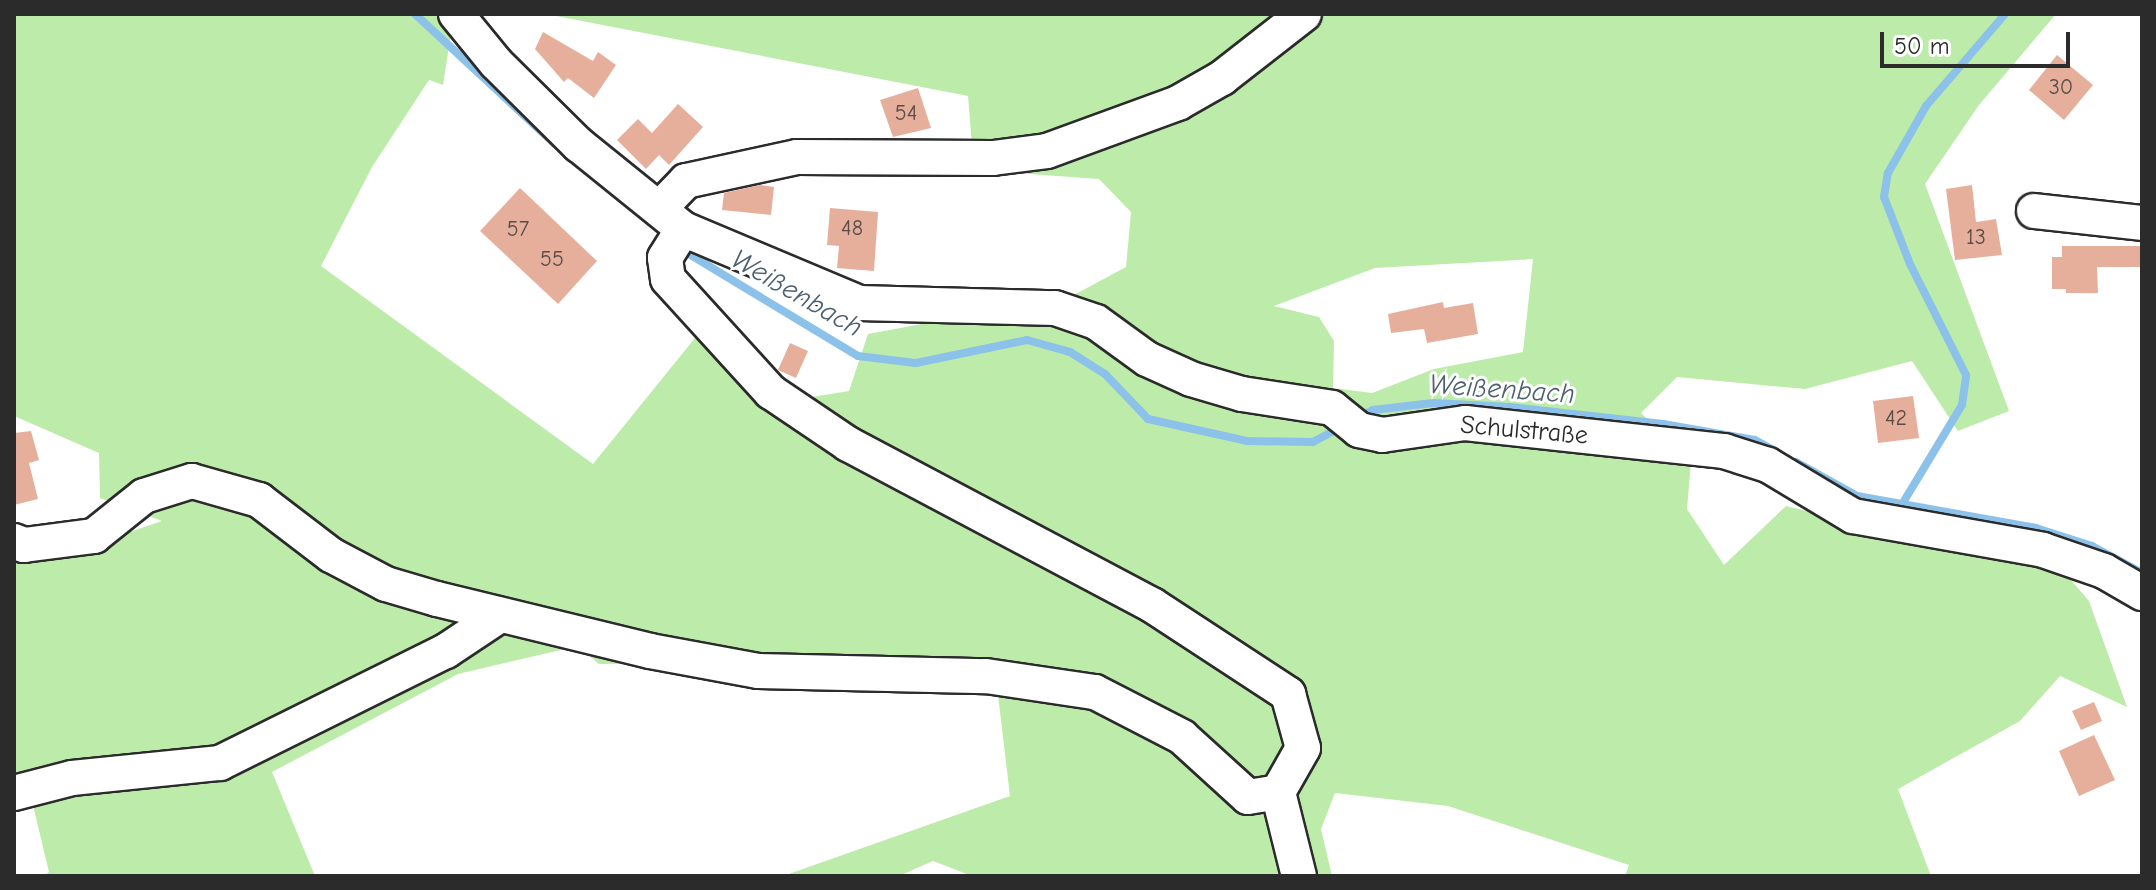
<!DOCTYPE html>
<html>
<head>
<meta charset="utf-8">
<style>
  body { margin:0 }
  #map { position:relative; width:2156px; height:890px; overflow:hidden; background:#fff; font-family:"Comic Neue",sans-serif }
  div>[style] { position:absolute }
  .green>* { inset:0; background:#bdebaa }
  .stream>* { height:8px; margin:-4px; padding:0 4px; transform-origin:4px; border-radius:4px; background:#8cc2ea }
  .building>* { inset:0; background:#e6af9c }
  .roads { filter:drop-shadow(2px 0 #2b2b2b) drop-shadow(-2px 0 #2b2b2b) drop-shadow(0 2px #2b2b2b) drop-shadow(0 -2px #2b2b2b) }
  .minor>* { height:34px; margin:-17px; padding:0 17px; transform-origin:17px; border-radius:17px; background:#fff }
  span { translate:-50% -50%; white-space:nowrap; text-align:center; line-height:1.15; -webkit-text-stroke:6px #fff; paint-order:stroke }
  .number-label { font-size:22px; color:#5a4c47 }
  .number-label span { -webkit-text-stroke-width:0 }
  .street-label { font-size:26px; color:#2b2b2b }
  .water-label { font-size:28px; color:#4d606e; font-style:italic }
  .frame { position:absolute; inset:0; border:16px solid #2b2b2b; pointer-events:none }
  .scale { position:absolute; left:1880px; top:32px; width:190px; height:36px; box-sizing:border-box; border:4px solid #2b2b2b; border-top:0; padding-left:10px; font-size:24px; line-height:28px; white-space:nowrap; color:#2b2b2b; -webkit-text-stroke:6px #fff; paint-order:stroke }
</style>
</head>
<body>
<div id="map">
  <div class="green">
    <div style="clip-path:polygon(evenodd,14px 14px,454px 14px,443px 85px,429px 80px,372px 167px,321px 266px,593px 464px,695px 338px,748px 375px,812px 397px,849px 391px,868px 334px,1072px 296px,1126px 267px,1131px 212px,1099px 179px,974px 170px,968px 96px,546px 14px,2056px 14px,1979px 105px,1925px 184px,2009px 411px,1958px 431px,1912px 361px,1805px 389px,1677px 377px,1641px 413px,1691px 461px,1687px 509px,1724px 565px,1786px 506px,2064px 572px,2089px 601px,2127px 707px,2060px 676px,2020px 721px,1898px 789px,1931px 876px,1625px 876px,1629px 865px,1448px 806px,1335px 793px,1321px 829px,1332px 876px,972px 876px,933px 861px,899px 876px,783px 876px,1010px 796px,994px 661px,599px 664px,578px 646px,458px 674px,272px 772px,315px 876px,44px 876px,49px 872px,25px 772px,14px 774px,14px 547px,100px 542px,162px 521px,100px 498px,99px 453px,14px 416px,14px 14px,1533px 259px,1523px 352px,1434px 369px,1372px 393px,1333px 388px,1334px 341px,1319px 317px,1274px 306px,1375px 268px,1533px 259px)"></div>
  </div>
  <div class="stream">
    <div style="left:415px;top:14px;width:191px;rotate:42.9deg"></div>
    <div style="left:679px;top:248px;width:209px;rotate:31.1deg"></div>
    <div style="left:858px;top:356px;width:58px;rotate:6.9deg"></div>
    <div style="left:916px;top:363px;width:113px;rotate:-11.7deg"></div>
    <div style="left:1027px;top:340px;width:45px;rotate:15.6deg"></div>
    <div style="left:1070px;top:352px;width:41px;rotate:32.2deg"></div>
    <div style="left:1105px;top:374px;width:62px;rotate:46.3deg"></div>
    <div style="left:1148px;top:419px;width:101px;rotate:12.5deg"></div>
    <div style="left:1247px;top:441px;width:66px;rotate:0.9deg"></div>
    <div style="left:1313px;top:442px;width:34px;rotate:-28deg"></div>
    <div style="left:1358px;top:417px;width:17px;rotate:-25deg"></div>
    <div style="left:1373px;top:410px;width:60px;rotate:-6.7deg"></div>
    <div style="left:1433px;top:403px;width:77px;rotate:3deg"></div>
    <div style="left:1510px;top:407px;width:154px;rotate:6.3deg"></div>
    <div style="left:1663px;top:424px;width:93px;rotate:9.9deg"></div>
    <div style="left:1755px;top:440px;width:25px;rotate:29deg"></div>
    <div style="left:1796px;top:462px;width:70px;rotate:29.1deg"></div>
    <div style="left:1857px;top:496px;width:182px;rotate:10.1deg"></div>
    <div style="left:2036px;top:528px;width:59px;rotate:17.8deg"></div>
    <div style="left:2092px;top:546px;width:57px;rotate:28.4deg"></div>
    <div style="left:1901px;top:506px;width:118px;rotate:-58.9deg"></div>
    <div style="left:1962px;top:405px;width:30px;rotate:-82deg"></div>
    <div style="left:1966px;top:375px;width:124px;rotate:-116.8deg"></div>
    <div style="left:1910px;top:264px;width:72px;rotate:-111.2deg"></div>
    <div style="left:1884px;top:197px;width:24px;rotate:-81deg"></div>
    <div style="left:1888px;top:173px;width:77px;rotate:-60.4deg"></div>
    <div style="left:1926px;top:106px;width:121px;rotate:-49.3deg"></div>
  </div>
  <div class="building">
    <div style="clip-path:polygon(543px 32px,593px 61px,598px 52px,616px 65px,594px 98px,568px 78px,564px 82px,535px 49px)"></div>
    <div style="clip-path:polygon(2057px 55px,2093px 85px,2064px 120px,2029px 90px)"></div>
    <div style="clip-path:polygon(918px 88px,931px 128px,893px 137px,880px 100px)"></div>
    <div style="clip-path:polygon(678px 104px,703px 127px,669px 165px,659px 155px,646px 169px,617px 140px,638px 119px,652px 133px)"></div>
    <div style="clip-path:polygon(760px 185px,774px 187px,771px 215px,722px 210px,724px 193px)"></div>
    <div style="clip-path:polygon(1972px 185px,1976px 222px,1996px 219px,2002px 255px,1955px 260px,1946px 189px)"></div>
    <div style="clip-path:polygon(520px 188px,597px 261px,558px 304px,480px 231px)"></div>
    <div style="clip-path:polygon(830px 208px,878px 212px,874px 271px,837px 268px,839px 246px,827px 245px)"></div>
    <div style="clip-path:polygon(2062px 246px,2142px 246px,2142px 267px,2097px 267px,2098px 293px,2066px 293px,2066px 289px,2052px 289px,2052px 257px,2062px 257px)"></div>
    <div style="clip-path:polygon(1443px 302px,1444px 308px,1473px 303px,1478px 334px,1427px 343px,1424px 329px,1391px 333px,1388px 314px)"></div>
    <div style="clip-path:polygon(790px 343px,808px 351px,796px 378px,778px 370px)"></div>
    <div style="clip-path:polygon(1913px 396px,1919px 438px,1878px 443px,1873px 401px)"></div>
    <div style="clip-path:polygon(31px 431px,39px 460px,29px 463px,38px 499px,14px 505px,14px 433px)"></div>
    <div style="clip-path:polygon(2094px 702px,2102px 721px,2081px 730px,2072px 711px)"></div>
    <div style="clip-path:polygon(2094px 735px,2115px 780px,2079px 796px,2059px 751px)"></div>
  </div>
  <div class="roads">
    <div class="minor">
      <div style="left:456px;top:14px;width:63px;rotate:50.8deg"></div>
      <div style="left:496px;top:63px;width:117px;rotate:44.7deg"></div>
      <div style="left:579px;top:145px;width:134px;rotate:38.9deg"></div>
      <div style="left:683px;top:229px;width:191px;rotate:22.8deg"></div>
      <div style="left:859px;top:303px;width:196px;rotate:1.5deg"></div>
      <div style="left:1055px;top:308px;width:43px;rotate:18.9deg"></div>
      <div style="left:1096px;top:322px;width:63px;rotate:36deg"></div>
      <div style="left:1147px;top:359px;width:48px;rotate:24.4deg"></div>
      <div style="left:1191px;top:379px;width:53px;rotate:16.4deg"></div>
      <div style="left:1242px;top:394px;width:91px;rotate:8.8deg"></div>
      <div style="left:1332px;top:408px;width:35px;rotate:39deg"></div>
      <div style="left:1359px;top:430px;width:24px;rotate:12deg"></div>
      <div style="left:1382px;top:435px;width:84px;rotate:-8.2deg"></div>
      <div style="left:1465px;top:423px;width:261px;rotate:6.2deg"></div>
      <div style="left:1724px;top:451px;width:46px;rotate:17.7deg"></div>
      <div style="left:1768px;top:465px;width:99px;rotate:31deg"></div>
      <div style="left:1853px;top:516px;width:193px;rotate:10.1deg"></div>
      <div style="left:2043px;top:550px;width:65px;rotate:19deg"></div>
      <div style="left:2104px;top:571px;width:44px;rotate:30.1deg"></div>
      <div style="left:659px;top:209px;width:39px;rotate:-46deg"></div>
      <div style="left:686px;top:181px;width:114px;rotate:-12.2deg"></div>
      <div style="left:797px;top:157px;width:196px;rotate:0.3deg"></div>
      <div style="left:993px;top:158px;width:54px;rotate:-7.4deg"></div>
      <div style="left:1047px;top:151px;width:140px;rotate:-20.1deg"></div>
      <div style="left:1178px;top:103px;width:51px;rotate:-29.6deg"></div>
      <div style="left:1222px;top:78px;width:104px;rotate:-38deg"></div>
      <div style="left:2034px;top:211px;width:109px;rotate:6.3deg"></div>
      <div style="left:683px;top:229px;width:34px;rotate:122deg"></div>
      <div style="left:665px;top:258px;width:21px;rotate:82deg"></div>
      <div style="left:668px;top:279px;width:153px;rotate:47.7deg"></div>
      <div style="left:771px;top:392px;width:93px;rotate:34deg"></div>
      <div style="left:848px;top:444px;width:344px;rotate:27.9deg"></div>
      <div style="left:1152px;top:605px;width:163px;rotate:33.2deg"></div>
      <div style="left:1288px;top:694px;width:56px;rotate:74.5deg"></div>
      <div style="left:1303px;top:748px;width:51px;rotate:119.6deg"></div>
      <div style="left:1278px;top:792px;width:87px;rotate:76deg"></div>
      <div style="left:14px;top:541px;width:11px;rotate:22deg"></div>
      <div style="left:24px;top:545px;width:71px;rotate:-7.3deg"></div>
      <div style="left:94px;top:536px;width:64px;rotate:-38.7deg"></div>
      <div style="left:144px;top:496px;width:50px;rotate:-17.4deg"></div>
      <div style="left:192px;top:481px;width:70px;rotate:15.8deg"></div>
      <div style="left:259px;top:500px;width:91px;rotate:37.4deg"></div>
      <div style="left:331px;top:555px;width:62px;rotate:27.8deg"></div>
      <div style="left:386px;top:584px;width:53px;rotate:16.4deg"></div>
      <div style="left:437px;top:599px;width:219px;rotate:13.7deg"></div>
      <div style="left:650px;top:651px;width:110px;rotate:10.5deg"></div>
      <div style="left:758px;top:671px;width:228px;rotate:1.3deg"></div>
      <div style="left:986px;top:676px;width:110px;rotate:8.4deg"></div>
      <div style="left:1095px;top:692px;width:98px;rotate:27.3deg"></div>
      <div style="left:1182px;top:737px;width:89px;rotate:42.3deg"></div>
      <div style="left:1248px;top:797px;width:30px;rotate:-9deg"></div>
      <div style="left:14px;top:793px;width:60px;rotate:-14.5deg"></div>
      <div style="left:72px;top:778px;width:149px;rotate:-5.8deg"></div>
      <div style="left:220px;top:763px;width:252px;rotate:-26.4deg"></div>
      <div style="left:446px;top:651px;width:65px;rotate:-33.7deg"></div>
    </div>
  </div>
  <div class="number-label">
    <span style="left:2061px;top:88px">30</span>
    <span style="left:906px;top:114px">54</span>
    <span style="left:852px;top:229px">48</span>
    <span style="left:518px;top:230px">57</span>
    <span style="left:1976px;top:238px">13</span>
    <span style="left:552px;top:260px">55</span>
    <span style="left:1896px;top:419px">42</span>
  </div>
  <div class="street-label">
    <span style="left:1524px;top:431px;rotate:5deg">Schulstraße</span>
  </div>
  <div class="water-label">
    <span style="left:797px;top:293px;rotate:30deg">Weißenbach</span>
    <span style="left:1502px;top:389px;rotate:4deg">Weißenbach</span>
  </div>
  <div class="frame"></div>
  <div class="scale">50 m</div>
</div>
</body>
</html>
